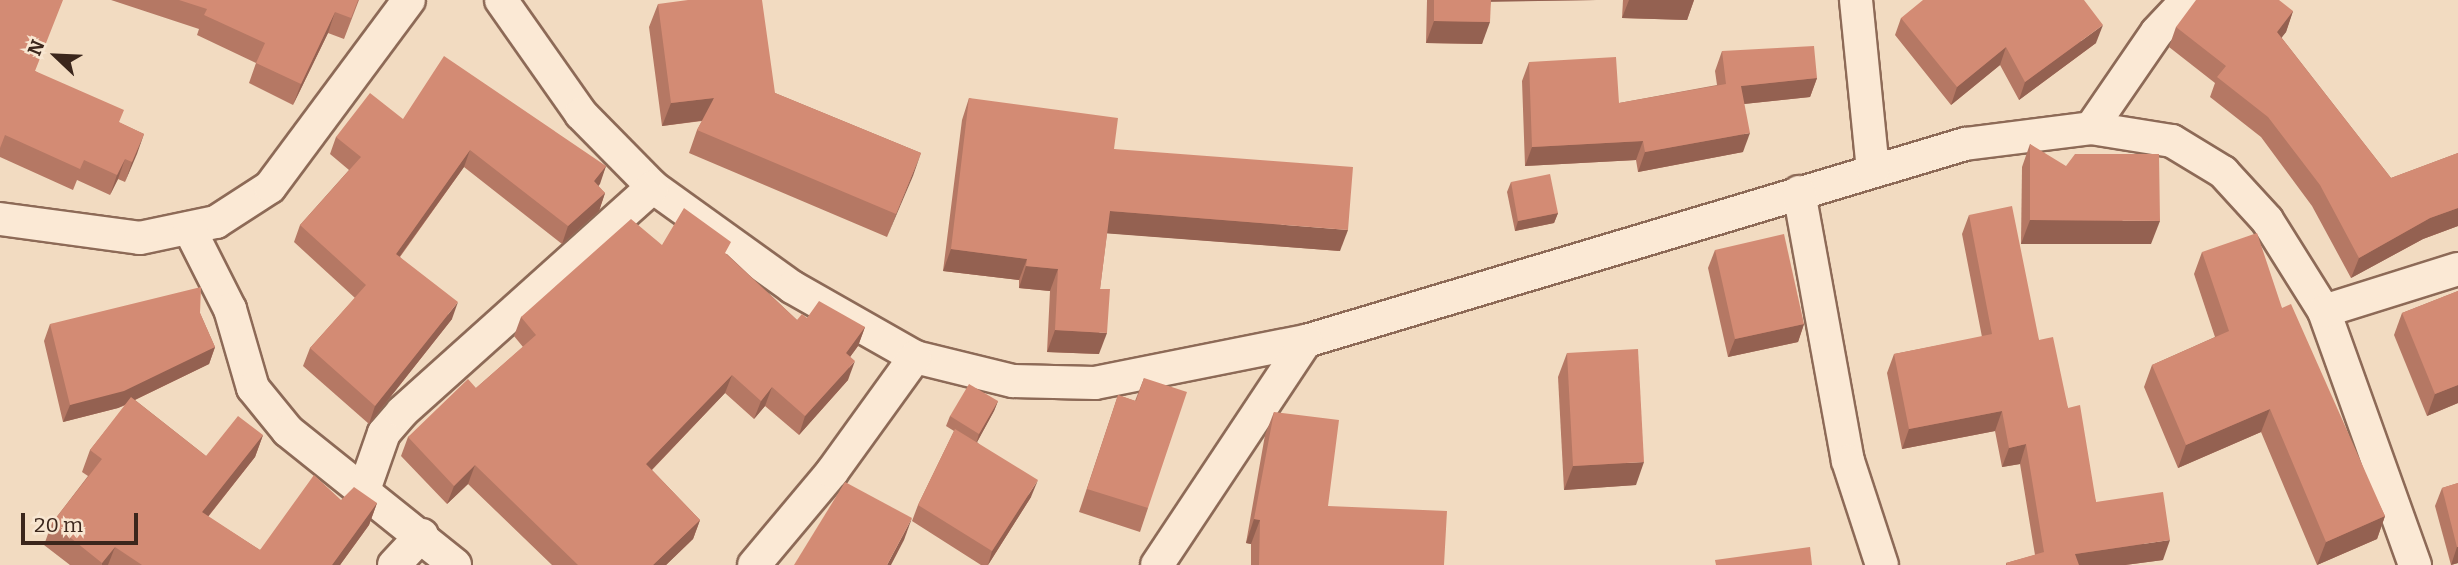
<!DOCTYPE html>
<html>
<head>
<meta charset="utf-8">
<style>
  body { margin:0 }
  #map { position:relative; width:2458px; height:565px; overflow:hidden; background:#f2dbc1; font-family:Bitter,serif }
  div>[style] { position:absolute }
  .roads { filter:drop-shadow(2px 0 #8d6a57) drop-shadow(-2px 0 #8d6a57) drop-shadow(0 2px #8d6a57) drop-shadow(0 -2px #8d6a57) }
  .street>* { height:32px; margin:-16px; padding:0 16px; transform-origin:16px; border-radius:16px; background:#fbe9d5 }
  .wall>* { inset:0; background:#b57864 }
  .shaded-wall>* { inset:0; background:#946151 }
  .building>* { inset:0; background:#d38b74 }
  span { translate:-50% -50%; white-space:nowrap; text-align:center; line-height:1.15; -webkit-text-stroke:5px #f8e6d1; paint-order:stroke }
  .north { position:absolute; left:21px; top:21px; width:70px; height:70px; -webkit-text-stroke:5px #f8e6d1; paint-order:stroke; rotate:293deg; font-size:19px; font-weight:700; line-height:28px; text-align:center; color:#3b261c }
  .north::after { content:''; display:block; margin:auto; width:24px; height:32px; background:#3b261c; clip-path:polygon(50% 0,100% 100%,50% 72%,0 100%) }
  .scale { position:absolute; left:21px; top:513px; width:117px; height:32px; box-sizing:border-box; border:4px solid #3b261c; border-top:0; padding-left:9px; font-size:21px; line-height:24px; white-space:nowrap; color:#3b261c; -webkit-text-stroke:5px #f8e6d1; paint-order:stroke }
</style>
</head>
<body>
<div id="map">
  <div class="roads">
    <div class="street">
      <div style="left:501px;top:0;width:139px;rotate:54.9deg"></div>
      <div style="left:581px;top:114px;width:103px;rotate:45.4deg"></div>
      <div style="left:653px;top:187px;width:171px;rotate:35.7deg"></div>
      <div style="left:792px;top:287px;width:142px;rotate:29.6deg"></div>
      <div style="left:915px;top:357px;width:101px;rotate:13.8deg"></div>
      <div style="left:1013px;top:381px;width:82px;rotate:1.4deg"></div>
      <div style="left:1095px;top:383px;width:215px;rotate:-11.3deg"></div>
      <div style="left:1306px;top:341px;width:688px;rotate:-16.64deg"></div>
      <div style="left:1965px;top:144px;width:127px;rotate:-7.2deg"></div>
      <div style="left:2091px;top:128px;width:82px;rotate:9.1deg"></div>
      <div style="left:2172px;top:141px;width:60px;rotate:31.3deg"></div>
      <div style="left:2223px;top:172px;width:65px;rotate:47.5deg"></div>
      <div style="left:2267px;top:220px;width:107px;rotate:57.9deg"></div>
      <div style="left:2324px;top:311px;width:270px;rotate:70.3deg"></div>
      <div style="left:1856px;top:0;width:171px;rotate:84.3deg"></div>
      <div style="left:2091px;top:128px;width:116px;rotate:-55.5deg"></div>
      <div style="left:2157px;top:32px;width:44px;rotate:-46.8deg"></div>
      <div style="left:1799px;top:192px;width:273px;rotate:79.7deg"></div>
      <div style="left:1848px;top:461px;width:109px;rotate:71.9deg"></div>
      <div style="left:0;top:219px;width:141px;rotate:7.7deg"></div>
      <div style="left:140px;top:238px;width:78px;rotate:-11.9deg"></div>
      <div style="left:216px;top:222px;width:64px;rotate:-32.9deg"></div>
      <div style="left:270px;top:187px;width:233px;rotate:-53.4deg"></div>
      <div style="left:189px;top:228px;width:91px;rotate:63.2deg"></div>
      <div style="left:230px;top:309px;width:82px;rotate:73.8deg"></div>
      <div style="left:253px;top:388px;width:55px;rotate:50.9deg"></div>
      <div style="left:288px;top:431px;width:214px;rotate:38.7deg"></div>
      <div style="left:2324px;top:311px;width:140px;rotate:-17.4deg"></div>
      <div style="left:364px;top:490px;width:60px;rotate:-70.7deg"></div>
      <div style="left:384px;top:433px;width:28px;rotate:-49deg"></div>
      <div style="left:402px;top:412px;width:337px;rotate:-41.9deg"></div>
      <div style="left:394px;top:565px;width:41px;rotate:-47deg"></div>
      <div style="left:754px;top:565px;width:121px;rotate:-50deg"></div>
      <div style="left:832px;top:472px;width:142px;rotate:-54.2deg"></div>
      <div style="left:1157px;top:565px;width:269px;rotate:-56.4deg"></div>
    </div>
  </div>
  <div class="wall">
    <div style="clip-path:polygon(0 0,35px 71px,120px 123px,144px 134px,125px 182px,118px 179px,110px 195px,77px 180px,73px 190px,0 157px)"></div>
    <div style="clip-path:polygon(111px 0,359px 0,344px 39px,328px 33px,293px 105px,249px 83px,256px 63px,197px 35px,199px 29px)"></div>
    <div style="clip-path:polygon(1427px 0,1597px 0,1491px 1px,1482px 44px,1426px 43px)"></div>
    <div style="clip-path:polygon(1623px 0,1694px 0,1687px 20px,1622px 18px)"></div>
    <div style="clip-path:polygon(658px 4px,775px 93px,921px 153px,887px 237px,689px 153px,697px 130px,702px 121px,662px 126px,649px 27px)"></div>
    <div style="clip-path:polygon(2293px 11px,2286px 32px,2281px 37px,2391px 178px,2458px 153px,2458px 226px,2423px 239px,2351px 278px,2312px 206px,2261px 137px,2210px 97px,2215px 83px,2169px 47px,2176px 27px)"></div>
    <div style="clip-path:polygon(1901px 18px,2096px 43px,2019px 100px,2000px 65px,1951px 105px,1895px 35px)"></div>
    <div style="clip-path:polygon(1722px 51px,1817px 78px,1810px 97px,1744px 104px,1743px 152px,1638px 172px,1636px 160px,1525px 166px,1522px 81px,1529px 62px,1619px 103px,1717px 85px,1715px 71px)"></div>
    <div style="clip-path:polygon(969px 98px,1114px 149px,1340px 251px,1107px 233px,1100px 289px,1099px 354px,1047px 352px,1050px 291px,1019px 288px,1019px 280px,943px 271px,962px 120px)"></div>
    <div style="clip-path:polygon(403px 119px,606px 166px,598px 186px,605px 193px,599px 211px,562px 244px,464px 167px,400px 257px,452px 319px,369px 424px,303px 366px,310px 348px,355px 298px,294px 242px,300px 225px,349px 170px,330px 154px,336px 137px)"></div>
    <div style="clip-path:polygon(2030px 144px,2151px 244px,2021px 244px,2022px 167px)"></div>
    <div style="clip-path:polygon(1511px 182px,1558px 213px,1554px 223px,1515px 231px,1507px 192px)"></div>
    <div style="clip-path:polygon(1969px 215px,2039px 340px,2068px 408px,2096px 502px,2163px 560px,2125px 565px,2006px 565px,2006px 563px,2035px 555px,2020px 464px,2002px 467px,1995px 431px,1902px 449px,1887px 373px,1894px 354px,1982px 337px,1962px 234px)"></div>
    <div style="clip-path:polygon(662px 245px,727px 254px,797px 320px,807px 318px,865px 327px,858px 346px,850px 357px,848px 380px,799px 435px,765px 406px,754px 419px,725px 393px,652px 470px,700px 520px,693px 539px,666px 565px,552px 565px,468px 484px,447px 504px,401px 456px,408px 437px,476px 388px,523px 347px,514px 336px,521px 317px)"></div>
    <div style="clip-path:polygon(1715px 250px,1804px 324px,1798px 342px,1728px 357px,1708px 268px)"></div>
    <div style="clip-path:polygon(2202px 252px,2282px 308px,2385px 516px,2377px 539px,2317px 565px,2261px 432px,2178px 468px,2144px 387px,2152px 365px,2215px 337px,2194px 274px)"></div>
    <div style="clip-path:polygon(2458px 291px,2458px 403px,2427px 416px,2394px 335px,2402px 313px)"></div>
    <div style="clip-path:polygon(200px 313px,215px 347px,209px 364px,135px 400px,206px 456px,263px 435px,255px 457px,208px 517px,260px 550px,341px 500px,377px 503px,369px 525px,340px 565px,70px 565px,44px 545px,52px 523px,88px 476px,82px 472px,90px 450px,126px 405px,118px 408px,63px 422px,44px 341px,50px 324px)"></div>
    <div style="clip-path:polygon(1567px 353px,1636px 485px,1564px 490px,1558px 377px)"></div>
    <div style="clip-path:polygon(1144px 378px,1148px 508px,1140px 532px,1079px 512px,1118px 395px,1135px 401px)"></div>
    <div style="clip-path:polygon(998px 401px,994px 411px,977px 442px,1031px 497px,988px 565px,981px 565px,912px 521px,918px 505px,954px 431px,946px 426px,950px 416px)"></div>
    <div style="clip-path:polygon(1274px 412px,1328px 506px,1444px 565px,1251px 565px,1251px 544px,1246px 543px,1265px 435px)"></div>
    <div style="clip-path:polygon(2458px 483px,2458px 563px,2451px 565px,2435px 506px,2442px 488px)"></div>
  </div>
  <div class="shaded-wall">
    <div style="clip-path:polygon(1484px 0,1597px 0,1483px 2px)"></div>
    <div style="clip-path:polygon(1629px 0,1694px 0,1687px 20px,1622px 18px)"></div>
    <div style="clip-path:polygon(2293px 11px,2286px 32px,2270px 53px,2277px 32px)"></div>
    <div style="clip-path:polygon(335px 12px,328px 33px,293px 105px,301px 84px)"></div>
    <div style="clip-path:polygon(1434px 21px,1490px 22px,1482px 44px,1426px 43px)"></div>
    <div style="clip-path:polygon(2103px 25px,2096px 43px,2019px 100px,2025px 82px)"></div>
    <div style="clip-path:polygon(2006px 47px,2000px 65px,1951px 105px,1957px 87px)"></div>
    <div style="clip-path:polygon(1817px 78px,1810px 97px,1734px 105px,1741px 86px)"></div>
    <div style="clip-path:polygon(714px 98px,706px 120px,662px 126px,671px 103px)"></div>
    <div style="clip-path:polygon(1750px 133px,1743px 152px,1638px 172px,1645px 152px)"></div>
    <div style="clip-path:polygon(144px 134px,137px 154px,125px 182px,132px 162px)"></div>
    <div style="clip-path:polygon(1643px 141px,1636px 160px,1525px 166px,1532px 147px)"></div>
    <div style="clip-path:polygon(470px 150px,464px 167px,389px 271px,396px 254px)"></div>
    <div style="clip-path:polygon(921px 153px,913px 176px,887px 237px,896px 214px)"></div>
    <div style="clip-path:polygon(125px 159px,118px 179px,110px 195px,117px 175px)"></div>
    <div style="clip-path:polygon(606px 166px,600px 184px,588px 199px,594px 181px)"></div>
    <div style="clip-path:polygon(605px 193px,599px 211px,562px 244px,568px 226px)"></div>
    <div style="clip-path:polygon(2458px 208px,2458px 226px,2423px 239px,2351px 278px,2359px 258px,2430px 218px)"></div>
    <div style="clip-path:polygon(1110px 211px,1348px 230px,1340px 251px,1102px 233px)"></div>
    <div style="clip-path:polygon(1558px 213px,1554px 223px,1515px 231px,1518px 221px)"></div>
    <div style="clip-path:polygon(2030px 220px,2160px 221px,2151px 244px,2021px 244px)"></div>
    <div style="clip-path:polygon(951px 249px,1027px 259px,1019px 280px,943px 271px)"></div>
    <div style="clip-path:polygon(1026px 266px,1058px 269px,1050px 291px,1019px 288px)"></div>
    <div style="clip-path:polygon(458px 302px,452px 319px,369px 424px,375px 406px)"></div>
    <div style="clip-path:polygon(1804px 324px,1798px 342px,1728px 357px,1735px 339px)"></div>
    <div style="clip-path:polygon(865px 327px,858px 346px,839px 372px,846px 353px)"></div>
    <div style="clip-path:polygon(1055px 330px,1107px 333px,1099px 354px,1047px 352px)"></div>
    <div style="clip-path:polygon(215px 347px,209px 364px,118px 408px,63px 422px,70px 405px)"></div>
    <div style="clip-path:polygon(855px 361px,848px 380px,799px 435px,805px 416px)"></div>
    <div style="clip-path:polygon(732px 375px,725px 393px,639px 483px,646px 464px)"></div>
    <div style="clip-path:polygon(2458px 385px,2458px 403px,2427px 416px,2435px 394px)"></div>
    <div style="clip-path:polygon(772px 387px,765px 406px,754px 419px,761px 401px)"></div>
    <div style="clip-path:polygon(998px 401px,994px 411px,976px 444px,979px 434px)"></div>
    <div style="clip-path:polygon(2270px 409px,2261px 432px,2178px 468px,2186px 445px)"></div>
    <div style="clip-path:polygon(2002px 411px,1995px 431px,1902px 449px,1909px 429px)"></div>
    <div style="clip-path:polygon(263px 435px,255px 457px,194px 534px,202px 512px)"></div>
    <div style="clip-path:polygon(2026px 444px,2020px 464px,2002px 467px,2009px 448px)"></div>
    <div style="clip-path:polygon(1644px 462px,1636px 485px,1564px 490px,1573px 466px)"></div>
    <div style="clip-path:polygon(475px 465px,468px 484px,447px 504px,454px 486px)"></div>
    <div style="clip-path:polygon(1038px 480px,1031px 497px,988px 565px,992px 551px)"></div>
    <div style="clip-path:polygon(377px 503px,369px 525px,340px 565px,332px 565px)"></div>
    <div style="clip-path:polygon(2385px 516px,2377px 539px,2317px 565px,2326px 542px)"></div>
    <div style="clip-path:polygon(912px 518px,904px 540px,891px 565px,887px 565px)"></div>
    <div style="clip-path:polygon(1254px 519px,1260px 520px,1251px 544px,1246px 543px)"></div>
    <div style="clip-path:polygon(700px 520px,693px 539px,666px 565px,653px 565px)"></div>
    <div style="clip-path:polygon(2170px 540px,2163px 560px,2125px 565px,2071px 565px,2075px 554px)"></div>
    <div style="clip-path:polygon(115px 547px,108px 565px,102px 565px,102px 563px)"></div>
    <div style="clip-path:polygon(2458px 547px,2458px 563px,2451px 565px,2457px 547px)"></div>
  </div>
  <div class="building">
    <div style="clip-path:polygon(0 0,63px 0,35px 71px,124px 110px,119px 122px,144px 134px,132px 162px,125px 159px,117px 175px,84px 160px,80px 169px,5px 135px,0 148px)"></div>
    <div style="clip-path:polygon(179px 0,358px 0,351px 18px,335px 12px,301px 84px,256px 63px,265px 43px,204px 15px,207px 9px)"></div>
    <div style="clip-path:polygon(688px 0,762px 0,775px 93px,921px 153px,896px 214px,697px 130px,714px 98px,671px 103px,658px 4px)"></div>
    <div style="clip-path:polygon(1434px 0,1491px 0,1490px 22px,1434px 21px)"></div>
    <div style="clip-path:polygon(1923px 0,2084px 0,2103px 25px,2025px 82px,2006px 47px,1957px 87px,1901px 18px)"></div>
    <div style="clip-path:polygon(2196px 0,2279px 0,2293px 11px,2277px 32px,2391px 178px,2458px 153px,2458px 208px,2430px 218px,2359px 258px,2320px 185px,2268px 117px,2217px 77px,2226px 66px,2176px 27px)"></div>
    <div style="clip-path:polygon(1814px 46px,1817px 78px,1741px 86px,1750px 133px,1645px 152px,1643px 141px,1532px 147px,1529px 62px,1616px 57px,1619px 103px,1726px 84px,1722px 51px)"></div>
    <div style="clip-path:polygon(444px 56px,606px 166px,594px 181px,605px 193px,568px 226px,470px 150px,396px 254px,458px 302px,375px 406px,310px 348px,366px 285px,300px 225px,361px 157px,336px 137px,370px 93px,403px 119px)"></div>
    <div style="clip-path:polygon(969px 98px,1118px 118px,1114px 149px,1353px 167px,1348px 230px,1110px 211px,1100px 289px,1110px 289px,1107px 333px,1055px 330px,1058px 269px,1026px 266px,1027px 259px,951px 249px)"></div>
    <div style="clip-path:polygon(2030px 144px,2066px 166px,2075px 154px,2159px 154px,2160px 221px,2030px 220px)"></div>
    <div style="clip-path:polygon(1550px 174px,1558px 213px,1518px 221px,1511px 182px)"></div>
    <div style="clip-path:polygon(2012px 206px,2039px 340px,2053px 337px,2068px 408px,2080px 405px,2096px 502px,2163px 492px,2170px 540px,2075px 554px,2079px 565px,2007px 565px,2006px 563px,2044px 552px,2026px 444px,2009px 448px,2002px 411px,1909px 429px,1894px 354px,1992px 334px,1969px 215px)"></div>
    <div style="clip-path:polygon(684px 208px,731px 242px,725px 253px,797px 320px,802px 314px,807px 318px,819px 301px,865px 327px,846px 353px,855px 361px,805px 416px,772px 387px,761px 401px,732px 375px,646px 464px,700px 520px,653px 565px,578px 565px,475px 465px,454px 486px,408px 437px,468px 379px,476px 388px,536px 335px,521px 317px,631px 219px,662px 245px)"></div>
    <div style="clip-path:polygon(2257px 233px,2282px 308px,2291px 304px,2385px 516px,2326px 542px,2270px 409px,2186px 445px,2152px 365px,2229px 331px,2202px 252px)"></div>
    <div style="clip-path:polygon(1784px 234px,1804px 324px,1735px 339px,1715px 250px)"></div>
    <div style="clip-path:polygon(201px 287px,200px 313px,215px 347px,124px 391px,70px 405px,50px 324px)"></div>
    <div style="clip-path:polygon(2458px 291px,2458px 385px,2435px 394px,2402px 313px)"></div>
    <div style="clip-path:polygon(1638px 349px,1644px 462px,1573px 466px,1567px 353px)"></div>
    <div style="clip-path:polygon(1144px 378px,1187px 392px,1148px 508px,1087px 489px,1118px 395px,1136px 401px)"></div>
    <div style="clip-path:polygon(969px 384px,998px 401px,979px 434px,950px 416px)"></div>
    <div style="clip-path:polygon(131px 397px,206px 456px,238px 416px,263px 435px,202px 512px,260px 550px,314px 475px,341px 500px,354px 487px,377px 503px,332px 565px,142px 565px,115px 547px,102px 563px,52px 523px,102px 459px,90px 450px)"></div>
    <div style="clip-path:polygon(1274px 412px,1339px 420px,1328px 506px,1447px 511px,1444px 565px,1259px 565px,1260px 520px,1254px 519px)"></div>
    <div style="clip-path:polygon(955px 429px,1038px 480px,992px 551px,918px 505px)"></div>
    <div style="clip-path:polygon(845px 482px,912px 518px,887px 565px,794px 565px)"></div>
    <div style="clip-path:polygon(2458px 483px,2458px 547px,2457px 547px,2442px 488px)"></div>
    <div style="clip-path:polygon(1810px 547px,1812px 565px,1716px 565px,1715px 560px)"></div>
  </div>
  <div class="north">N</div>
  <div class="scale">20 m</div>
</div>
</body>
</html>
